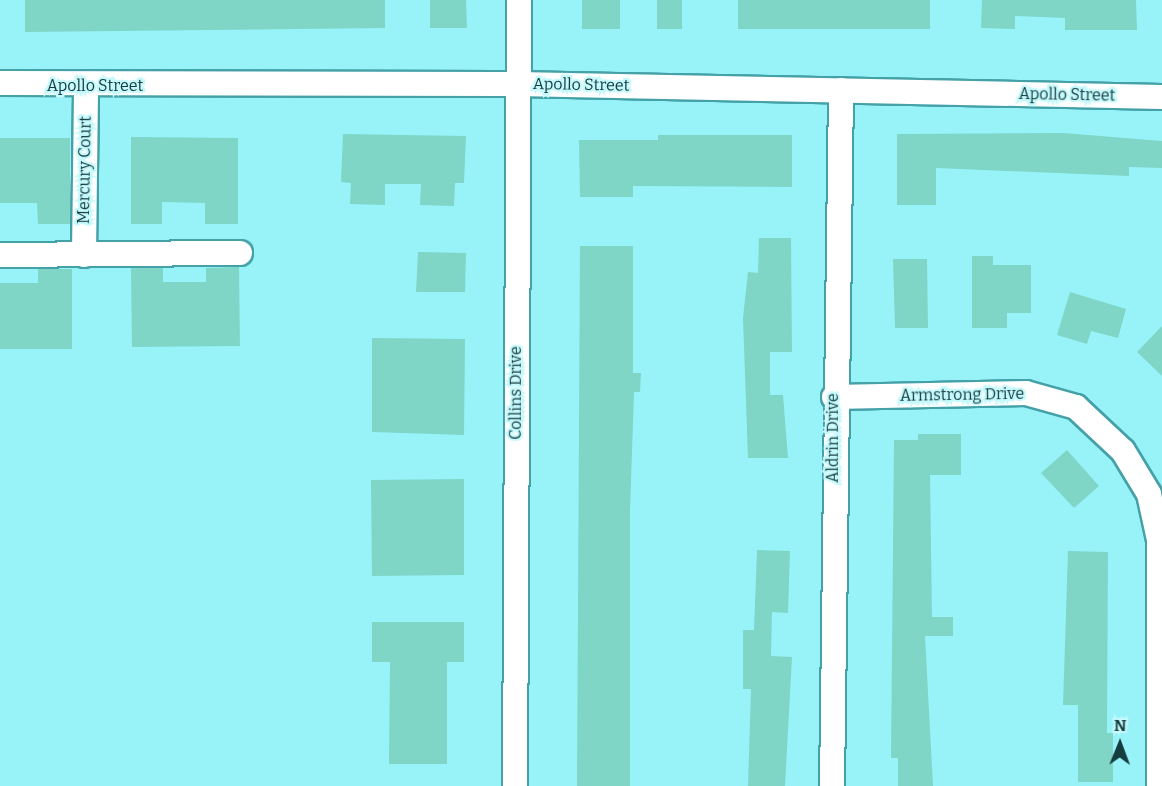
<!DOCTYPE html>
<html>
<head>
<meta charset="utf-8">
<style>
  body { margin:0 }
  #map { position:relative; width:1162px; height:786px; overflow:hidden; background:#98f3f9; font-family:Bitter,serif }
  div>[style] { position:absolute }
  .building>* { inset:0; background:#7fd5c6 }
  .roads { filter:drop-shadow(2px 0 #44a1a7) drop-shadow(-2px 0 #44a1a7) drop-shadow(0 2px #44a1a7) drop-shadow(0 -2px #44a1a7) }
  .minor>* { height:24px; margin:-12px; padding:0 12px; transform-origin:12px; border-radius:12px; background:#fff }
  span { translate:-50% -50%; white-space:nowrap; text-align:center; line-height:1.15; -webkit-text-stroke:4.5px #c6f9fc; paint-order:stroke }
  .street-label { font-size:16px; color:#153c3f }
  .north { position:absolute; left:1090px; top:714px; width:60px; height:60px; -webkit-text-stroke:4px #c6f9fc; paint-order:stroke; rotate:1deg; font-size:16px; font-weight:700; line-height:24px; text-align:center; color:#153c3f }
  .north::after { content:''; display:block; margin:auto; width:21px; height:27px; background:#153c3f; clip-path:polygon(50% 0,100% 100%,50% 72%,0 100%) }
</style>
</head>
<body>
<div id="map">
  <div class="building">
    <div style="clip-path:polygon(25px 0,385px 0,385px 28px,25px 32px)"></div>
    <div style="clip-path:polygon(430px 0,466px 0,467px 28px,430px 28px)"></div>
    <div style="clip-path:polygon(582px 0,620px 0,620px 29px,582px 29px)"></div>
    <div style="clip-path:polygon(657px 0,682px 0,682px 29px,657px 29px)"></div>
    <div style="clip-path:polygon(738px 0,930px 0,930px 29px,738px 29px)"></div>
    <div style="clip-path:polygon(982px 0,1136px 0,1137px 30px,1065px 30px,1065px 18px,1015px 16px,1015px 29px,981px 28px)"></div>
    <div style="clip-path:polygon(1063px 133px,1162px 141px,1162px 168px,1129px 167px,1129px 176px,936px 168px,936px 205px,897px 205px,897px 134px)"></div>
    <div style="clip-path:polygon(343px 134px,466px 136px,464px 183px,455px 183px,454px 206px,420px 205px,421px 184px,385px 184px,385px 205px,350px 204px,351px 183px,341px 182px)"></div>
    <div style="clip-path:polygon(658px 135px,792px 135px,792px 187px,633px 186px,633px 197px,580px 197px,579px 140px,658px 140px)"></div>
    <div style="clip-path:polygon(131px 137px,238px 138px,238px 224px,205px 224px,205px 203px,162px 202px,162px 224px,131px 224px)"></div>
    <div style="clip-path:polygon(0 138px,70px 138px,70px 224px,38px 224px,37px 203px,0 203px)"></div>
    <div style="clip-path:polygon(759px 238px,791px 238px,792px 352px,770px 352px,770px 395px,783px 395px,788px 458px,748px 458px,743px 318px,748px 272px,758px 273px)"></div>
    <div style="clip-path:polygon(580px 246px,633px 246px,633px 373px,641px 373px,640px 392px,634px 392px,630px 511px,630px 786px,577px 786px)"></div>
    <div style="clip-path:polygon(418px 252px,466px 253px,465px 292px,416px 292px)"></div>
    <div style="clip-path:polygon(972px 256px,993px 256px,993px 265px,1031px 265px,1031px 313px,1007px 313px,1007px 328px,972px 328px)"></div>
    <div style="clip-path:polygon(893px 259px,927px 259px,928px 328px,895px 328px)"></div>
    <div style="clip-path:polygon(239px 267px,240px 346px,132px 347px,131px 268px,163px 268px,163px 282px,206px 282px,206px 268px)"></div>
    <div style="clip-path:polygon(38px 269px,72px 269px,72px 349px,0 349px,0 283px,38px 283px)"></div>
    <div style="clip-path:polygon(1070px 292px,1126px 309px,1118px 338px,1091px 331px,1087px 344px,1057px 335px)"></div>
    <div style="clip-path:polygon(1162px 326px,1162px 376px,1137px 352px)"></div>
    <div style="clip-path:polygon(372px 338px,465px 339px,464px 435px,372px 432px)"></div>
    <div style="clip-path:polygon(918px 434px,961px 434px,961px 475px,930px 475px,932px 617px,953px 617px,953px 636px,925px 636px,933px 786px,898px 786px,898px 758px,891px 758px,894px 440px,918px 440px)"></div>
    <div style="clip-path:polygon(1067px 450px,1099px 486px,1074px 508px,1041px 473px)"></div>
    <div style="clip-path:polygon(464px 479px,464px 575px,372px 576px,371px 480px)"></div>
    <div style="clip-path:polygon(757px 550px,790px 551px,788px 613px,772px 612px,771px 656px,792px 657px,785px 786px,748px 786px,751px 689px,743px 689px,743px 630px,754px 630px)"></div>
    <div style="clip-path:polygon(1068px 551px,1108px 552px,1107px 733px,1113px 733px,1113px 782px,1078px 782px,1078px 705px,1063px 705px)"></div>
    <div style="clip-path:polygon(372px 622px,464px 622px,464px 662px,447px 662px,447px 764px,389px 764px,390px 662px,372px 662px)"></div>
  </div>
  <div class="roads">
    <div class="minor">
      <div style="left:0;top:83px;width:517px;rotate:0.11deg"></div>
      <div style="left:517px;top:84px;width:645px;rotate:1.15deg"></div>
      <div style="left:0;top:255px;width:240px;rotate:-0.5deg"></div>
      <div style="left:84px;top:255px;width:169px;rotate:-89.3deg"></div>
      <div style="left:834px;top:397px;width:192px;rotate:-1.2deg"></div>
      <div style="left:1026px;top:393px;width:52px;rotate:15.6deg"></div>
      <div style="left:1076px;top:407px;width:64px;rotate:43.1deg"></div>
      <div style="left:1123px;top:451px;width:50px;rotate:58.8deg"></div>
      <div style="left:1149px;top:494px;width:47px;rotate:77.7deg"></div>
      <div style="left:1159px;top:540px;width:246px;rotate:90deg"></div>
      <div style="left:515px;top:786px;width:786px;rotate:-89.71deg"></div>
      <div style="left:832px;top:786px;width:696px;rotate:-89.26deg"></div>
    </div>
  </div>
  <div class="street-label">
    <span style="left:581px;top:85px;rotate:1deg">Apollo Street</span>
    <span style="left:95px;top:86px">Apollo Street</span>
    <span style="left:1067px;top:95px;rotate:1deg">Apollo Street</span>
    <span style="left:85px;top:170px;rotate:-89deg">Mercury Court</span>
    <span style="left:516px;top:393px;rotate:-90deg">Collins Drive</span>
    <span style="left:962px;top:395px;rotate:-1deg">Armstrong Drive</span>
    <span style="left:833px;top:438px;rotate:-90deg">Aldrin Drive</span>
  </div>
  <div class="north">N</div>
</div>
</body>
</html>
